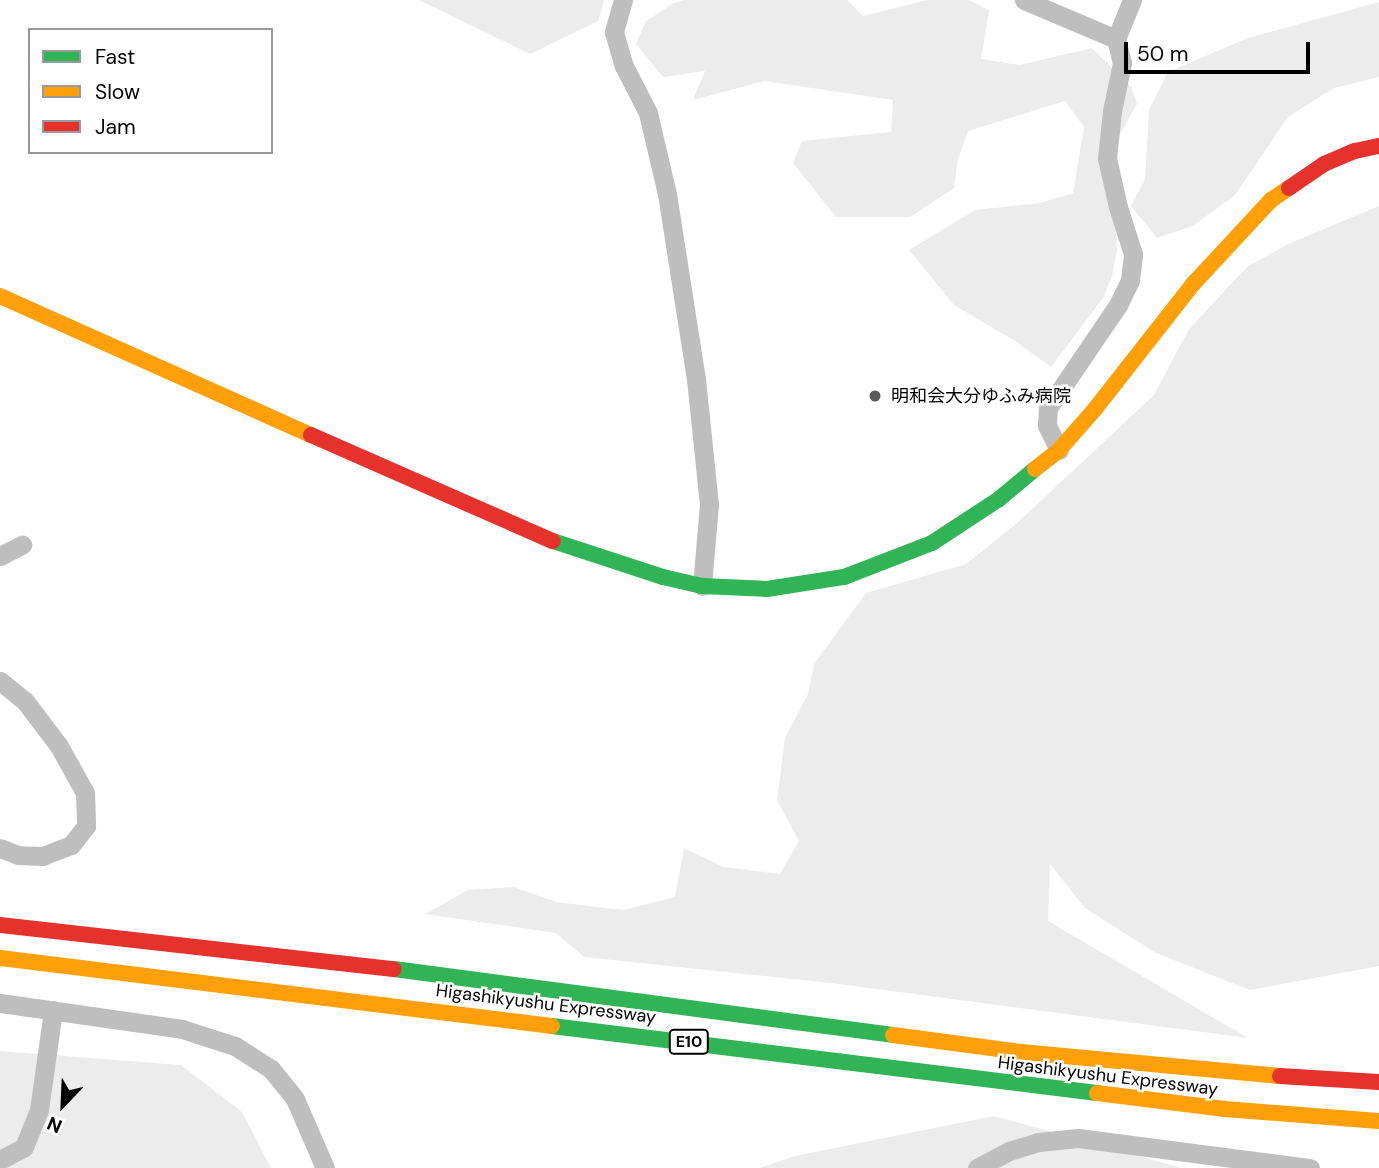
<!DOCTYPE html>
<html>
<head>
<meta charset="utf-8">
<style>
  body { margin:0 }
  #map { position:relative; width:1379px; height:1168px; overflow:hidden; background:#fff; font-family:"DM Sans","Noto Sans JP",sans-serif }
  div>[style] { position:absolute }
  .green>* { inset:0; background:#ececec }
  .street>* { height:19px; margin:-9.5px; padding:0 9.5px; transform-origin:9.5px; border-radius:9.5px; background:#bebebe }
  .fast>* { height:16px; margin:-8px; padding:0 8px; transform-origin:8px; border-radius:8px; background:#30b455 }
  .slow>* { height:16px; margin:-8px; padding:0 8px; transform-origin:8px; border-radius:8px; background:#ff9f0a }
  .jam>* { height:16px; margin:-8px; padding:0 8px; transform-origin:8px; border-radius:8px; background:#e5322d }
  .dots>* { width:19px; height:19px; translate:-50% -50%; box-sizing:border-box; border:4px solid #fff; border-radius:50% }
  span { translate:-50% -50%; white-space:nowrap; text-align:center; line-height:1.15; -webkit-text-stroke:5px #fff; paint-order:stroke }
  .shield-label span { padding:2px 5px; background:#fff; border:2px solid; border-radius:5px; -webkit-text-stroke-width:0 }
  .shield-label { font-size:16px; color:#000; font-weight:700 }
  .poi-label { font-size:18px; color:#000 }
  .left { translate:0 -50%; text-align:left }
  .street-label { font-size:18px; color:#000 }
  .legend { position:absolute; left:28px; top:28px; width:245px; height:126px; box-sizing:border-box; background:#fff; border:2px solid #999; margin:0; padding:9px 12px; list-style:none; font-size:21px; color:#000 }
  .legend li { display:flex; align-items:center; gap:14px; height:35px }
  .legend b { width:35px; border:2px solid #999 }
  .north { position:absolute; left:28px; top:1070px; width:70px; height:70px; -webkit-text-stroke:5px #fff; paint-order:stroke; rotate:203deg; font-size:19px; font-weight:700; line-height:28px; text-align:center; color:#000 }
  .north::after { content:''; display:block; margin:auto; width:24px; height:32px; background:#000; clip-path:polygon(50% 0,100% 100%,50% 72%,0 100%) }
  .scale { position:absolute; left:1124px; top:42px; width:186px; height:32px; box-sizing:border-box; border:4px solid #000; border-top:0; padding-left:9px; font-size:21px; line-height:24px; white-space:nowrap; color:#000; -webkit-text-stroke:5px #fff; paint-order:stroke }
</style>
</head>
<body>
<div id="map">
  <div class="green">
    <div style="clip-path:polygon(419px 0,604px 0,598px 21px,530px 54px)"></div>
    <div style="clip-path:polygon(685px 0,847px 0,863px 16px,927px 0,969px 0,989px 10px,981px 59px,1020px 65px,1092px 48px,1131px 87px,1137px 104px,1112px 148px,1117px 250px,1112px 276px,1103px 298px,1051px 367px,1015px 341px,954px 305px,909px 250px,975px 210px,1040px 203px,1073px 193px,1084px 127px,1065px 101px,968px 131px,958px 159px,954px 188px,910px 217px,836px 217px,793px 163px,802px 141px,891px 132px,893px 100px,764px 81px,693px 100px,705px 71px,663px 77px,636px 44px,646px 21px,674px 3px)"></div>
    <div style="clip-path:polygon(1379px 2px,1379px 77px,1334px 88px,1288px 117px,1235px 195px,1193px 226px,1157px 238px,1131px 206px,1145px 179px,1149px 110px,1168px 72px,1248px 38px)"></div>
    <div style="clip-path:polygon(1379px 206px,1379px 966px,1250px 990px,1156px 953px,1085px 908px,1050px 864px,1048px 921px,1248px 1038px,831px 983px,584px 957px,556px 933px,425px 914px,468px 890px,514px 887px,556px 902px,623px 910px,675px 897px,684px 848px,723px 867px,780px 874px,799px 841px,777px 800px,785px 738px,808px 694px,814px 664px,866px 593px,966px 564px,1016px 524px,1154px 395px,1189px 329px,1247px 267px,1288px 244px)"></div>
    <div style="clip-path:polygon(0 1051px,181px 1065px,242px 1112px,271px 1168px,0 1168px)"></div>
    <div style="clip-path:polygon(994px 1116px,1182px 1168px,760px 1168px,795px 1156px)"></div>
  </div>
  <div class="street">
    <div style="left:623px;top:0;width:33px;rotate:106deg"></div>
    <div style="left:614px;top:32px;width:35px;rotate:74deg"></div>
    <div style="left:624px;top:66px;width:53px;rotate:62.9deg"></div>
    <div style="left:648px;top:113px;width:83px;rotate:76.8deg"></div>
    <div style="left:667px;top:194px;width:187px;rotate:81.1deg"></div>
    <div style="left:696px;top:379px;width:126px;rotate:84.1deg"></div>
    <div style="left:709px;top:504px;width:82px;rotate:94.9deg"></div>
    <div style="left:1024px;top:0;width:100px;rotate:23deg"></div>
    <div style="left:1116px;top:39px;width:42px;rotate:-67.7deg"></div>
    <div style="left:1059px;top:450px;width:28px;rotate:-116deg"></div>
    <div style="left:1047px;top:425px;width:17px;rotate:-87deg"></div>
    <div style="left:1048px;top:408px;width:125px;rotate:-55.8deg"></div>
    <div style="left:1118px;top:305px;width:28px;rotate:-64deg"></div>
    <div style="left:1130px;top:280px;width:26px;rotate:-83deg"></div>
    <div style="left:1133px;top:254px;width:49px;rotate:-107.7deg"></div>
    <div style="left:1118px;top:207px;width:50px;rotate:-102.7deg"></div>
    <div style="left:1107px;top:158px;width:47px;rotate:-83.9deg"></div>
    <div style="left:1112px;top:111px;width:49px;rotate:-78.2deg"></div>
    <div style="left:1122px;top:63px;width:25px;rotate:-104deg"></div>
    <div style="left:0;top:556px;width:25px;rotate:-27deg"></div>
    <div style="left:0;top:681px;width:32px;rotate:39deg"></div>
    <div style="left:25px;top:701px;width:56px;rotate:52.9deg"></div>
    <div style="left:59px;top:746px;width:54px;rotate:61deg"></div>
    <div style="left:85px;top:793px;width:33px;rotate:88deg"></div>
    <div style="left:86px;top:826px;width:24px;rotate:128deg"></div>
    <div style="left:71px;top:845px;width:30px;rotate:159deg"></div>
    <div style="left:43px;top:856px;width:25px;rotate:-178deg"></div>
    <div style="left:18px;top:855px;width:19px;rotate:-159deg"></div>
    <div style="left:0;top:1003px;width:184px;rotate:8.1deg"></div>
    <div style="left:182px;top:1029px;width:56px;rotate:17.8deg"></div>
    <div style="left:235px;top:1046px;width:43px;rotate:32.6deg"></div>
    <div style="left:271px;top:1069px;width:38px;rotate:51deg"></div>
    <div style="left:295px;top:1099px;width:75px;rotate:66.5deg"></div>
    <div style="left:0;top:1160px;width:27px;rotate:-28deg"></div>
    <div style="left:24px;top:1147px;width:40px;rotate:-68deg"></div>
    <div style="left:39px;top:1110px;width:101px;rotate:-82deg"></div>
    <div style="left:977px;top:1168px;width:36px;rotate:-28deg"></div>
    <div style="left:1009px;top:1151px;width:30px;rotate:-17deg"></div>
    <div style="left:1038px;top:1142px;width:40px;rotate:-5.7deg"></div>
    <div style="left:1078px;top:1138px;width:234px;rotate:7.4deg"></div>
  </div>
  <div class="fast">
    <div style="left:553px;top:541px;width:116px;rotate:18.1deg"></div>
    <div style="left:663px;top:577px;width:40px;rotate:13deg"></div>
    <div style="left:702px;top:586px;width:65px;rotate:2.6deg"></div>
    <div style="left:767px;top:589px;width:78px;rotate:-8.9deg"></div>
    <div style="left:844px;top:577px;width:94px;rotate:-21.1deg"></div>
    <div style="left:932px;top:543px;width:80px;rotate:-33.3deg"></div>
    <div style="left:999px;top:499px;width:47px;rotate:-39.8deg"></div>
    <div style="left:394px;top:969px;width:503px;rotate:7.53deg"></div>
    <div style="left:552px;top:1026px;width:549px;rotate:7.01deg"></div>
  </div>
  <div class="slow">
    <div style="left:0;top:296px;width:341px;rotate:24.1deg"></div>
    <div style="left:1035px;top:469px;width:31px;rotate:-38deg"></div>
    <div style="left:1059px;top:450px;width:55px;rotate:-48.7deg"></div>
    <div style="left:1095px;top:409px;width:159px;rotate:-51.9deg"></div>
    <div style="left:1193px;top:284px;width:115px;rotate:-47.1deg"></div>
    <div style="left:1271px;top:200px;width:22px;rotate:-34deg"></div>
    <div style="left:0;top:958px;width:556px;rotate:7.02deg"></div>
    <div style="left:893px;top:1035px;width:129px;rotate:7.6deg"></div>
    <div style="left:1021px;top:1052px;width:260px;rotate:5.3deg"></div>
    <div style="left:1097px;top:1093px;width:129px;rotate:7.1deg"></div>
    <div style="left:1225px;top:1109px;width:154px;rotate:4.5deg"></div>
  </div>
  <div class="jam">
    <div style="left:1289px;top:188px;width:42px;rotate:-34.4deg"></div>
    <div style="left:1324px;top:164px;width:34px;rotate:-23deg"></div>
    <div style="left:1355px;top:151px;width:25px;rotate:-12deg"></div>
    <div style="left:311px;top:435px;width:264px;rotate:23.7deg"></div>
    <div style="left:0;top:925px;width:396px;rotate:6.4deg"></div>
    <div style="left:1280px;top:1076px;width:99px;rotate:3.5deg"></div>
  </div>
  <div class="dots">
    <div style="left:875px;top:396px;background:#595959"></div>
  </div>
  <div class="shield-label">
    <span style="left:689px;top:1042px">E10</span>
  </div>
  <div class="poi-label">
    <span class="left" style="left:891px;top:396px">明和会大分ゆふみ病院</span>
  </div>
  <div class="street-label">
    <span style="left:546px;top:1004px;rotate:7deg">Higashikyushu Expressway</span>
    <span style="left:1108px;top:1076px;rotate:7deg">Higashikyushu Expressway</span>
  </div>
  <ul class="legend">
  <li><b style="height:9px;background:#30b455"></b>Fast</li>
  <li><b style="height:9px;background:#ff9f0a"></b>Slow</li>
  <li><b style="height:9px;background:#e5322d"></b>Jam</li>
  </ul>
  <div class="north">N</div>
  <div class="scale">50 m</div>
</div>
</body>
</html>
